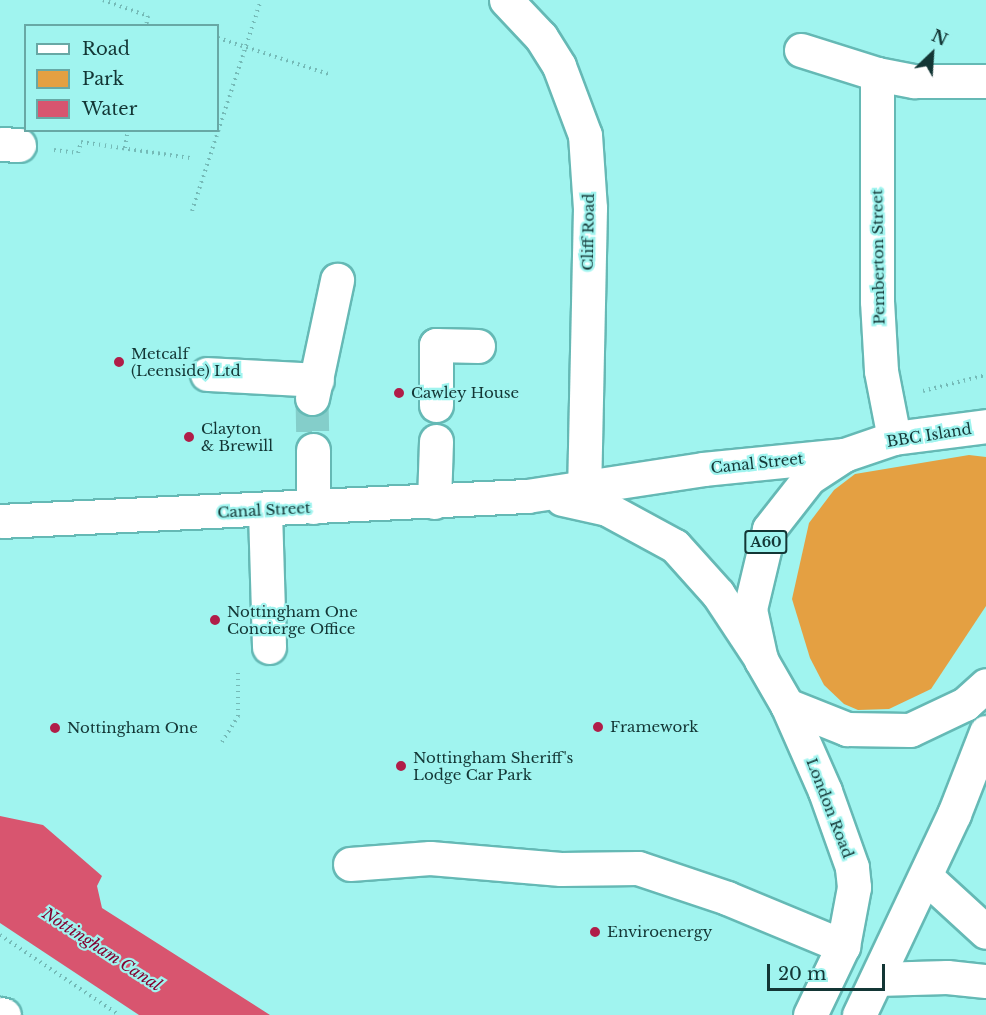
<!DOCTYPE html>
<html>
<head>
<meta charset="utf-8">
<style>
  body { margin:0 }
  #map { position:relative; width:986px; height:1015px; overflow:hidden; background:#a0f4ef; font-family:"Libre Baskerville",serif }
  div>[style] { position:absolute }
  .green>* { inset:0; background:#e4a042 }
  .water>* { inset:0; background:#d8556f }
  .minor-tunnel>* { height:33px; margin-top:-16.5px; transform-origin:0; background:repeating-linear-gradient(90deg,#84ceca 0 33px,transparent 0 49px) }
  .path>* { height:4px; margin-top:-2px; transform-origin:0; background:repeating-linear-gradient(90deg,#75bab7 0 1.5px,transparent 0 6px) }
  .roads { filter:drop-shadow(2px 0 #65b9b5) drop-shadow(-2px 0 #65b9b5) drop-shadow(0 2px #65b9b5) drop-shadow(0 -2px #65b9b5) }
  .minor>* { height:33px; margin:-16.5px; padding:0 16.5px; transform-origin:16.5px; border-radius:16.5px; background:#fff }
  .highway>* { height:33px; margin:-16.5px; padding:0 16.5px; transform-origin:16.5px; border-radius:16.5px; background:#fff }
  .dots>* { width:16px; height:16px; translate:-50% -50%; box-sizing:border-box; border:3px solid #a0f4ef; border-radius:50% }
  span { translate:-50% -50%; white-space:nowrap; text-align:center; line-height:1.15; -webkit-text-stroke:4.5px #a0f4ef; paint-order:stroke }
  .shield-label span { padding:2px 4px; background:#a0f4ef; border:2px solid; border-radius:4px; -webkit-text-stroke-width:0 }
  .shield-label { font-size:14px; color:#133635; font-weight:700 }
  .street-label { font-size:15px; color:#133635 }
  .poi-label { font-size:15px; color:#133635 }
  .left { translate:0 -50%; text-align:left }
  .water-label { font-size:16px; color:#84002f; font-style:italic }
  .legend { position:absolute; left:24px; top:24px; width:195px; height:108px; box-sizing:border-box; background:#a0f4ef; border:2px solid #68a8a5; margin:0; padding:8px 10px; list-style:none; font-size:18px; color:#133635 }
  .legend li { display:flex; align-items:center; gap:12px; height:30px }
  .legend b { width:30px; border:2px solid #68a8a5 }
  .north { position:absolute; left:902px; top:24px; width:60px; height:60px; -webkit-text-stroke:4px #a0f4ef; paint-order:stroke; rotate:25deg; font-size:16px; font-weight:700; line-height:24px; text-align:center; color:#133635 }
  .north::after { content:''; display:block; margin:auto; width:21px; height:27px; background:#133635; clip-path:polygon(50% 0,100% 100%,50% 72%,0 100%) }
  .scale { position:absolute; left:767px; top:964px; width:118px; height:27px; box-sizing:border-box; border:3px solid #133635; border-top:0; padding-left:8px; font-size:18px; line-height:21px; white-space:nowrap; color:#133635; -webkit-text-stroke:4px #a0f4ef; paint-order:stroke }
</style>
</head>
<body>
<div id="map">
  <div class="green">
    <div style="clip-path:polygon(969px 455px,986px 457px,986px 606px,931px 689px,889px 709px,858px 710px,844px 704px,824px 685px,810px 658px,792px 599px,809px 523px,834px 490px,855px 474px)"></div>
  </div>
  <div class="water">
    <div style="clip-path:polygon(0 816px,43px 825px,102px 876px,97px 886px,102px 908px,270px 1015px,139px 1015px,0 923px)"></div>
  </div>
  <div class="minor-tunnel">
    <div style="left:312px;top:398px;width:52px;rotate:88.9deg"></div>
  </div>
  <div class="path">
    <div style="left:103px;top:0;width:48px;rotate:19.6deg"></div>
    <div style="left:148px;top:16px;width:10px;rotate:101deg"></div>
    <div style="left:218px;top:38px;width:119px;rotate:18.1deg"></div>
    <div style="left:125px;top:148px;width:18px;rotate:-81deg"></div>
    <div style="left:54px;top:150px;width:24px;rotate:7deg"></div>
    <div style="left:78px;top:153px;width:11px;rotate:-75deg"></div>
    <div style="left:81px;top:142px;width:110px;rotate:8.4deg"></div>
    <div style="left:192px;top:211px;width:222px;rotate:-71.9deg"></div>
    <div style="left:923px;top:391px;width:65px;rotate:-14.3deg"></div>
    <div style="left:222px;top:742px;width:31px;rotate:-58deg"></div>
    <div style="left:238px;top:716px;width:46px;rotate:-90deg"></div>
    <div style="left:0;top:935px;width:143px;rotate:33.9deg"></div>
  </div>
  <div class="roads">
    <div class="minor">
      <div style="left:506px;top:0;width:51px;rotate:46.6deg"></div>
      <div style="left:541px;top:37px;width:34px;rotate:58deg"></div>
      <div style="left:559px;top:66px;width:74px;rotate:69.4deg"></div>
      <div style="left:585px;top:135px;width:73px;rotate:86.1deg"></div>
      <div style="left:590px;top:208px;width:281px;rotate:91.2deg"></div>
      <div style="left:801px;top:50px;width:80px;rotate:17.5deg"></div>
      <div style="left:877px;top:74px;width:38px;rotate:11deg"></div>
      <div style="left:914px;top:81px;width:72px"></div>
      <div style="left:877px;top:74px;width:227px;rotate:90deg"></div>
      <div style="left:877px;top:301px;width:70px;rotate:86.7deg"></div>
      <div style="left:881px;top:371px;width:68px;rotate:79deg"></div>
      <div style="left:0;top:144px;width:19px;rotate:3deg"></div>
      <div style="left:207px;top:374px;width:110px;rotate:3.1deg"></div>
      <div style="left:312px;top:398px;width:121px;rotate:-78deg"></div>
      <div style="left:436px;top:405px;width:60px;rotate:-90deg"></div>
      <div style="left:436px;top:345px;width:42px;rotate:1.4deg"></div>
      <div style="left:313px;top:450px;width:57px;rotate:90deg"></div>
      <div style="left:562px;top:499px;width:46px;rotate:12.5deg"></div>
      <div style="left:607px;top:509px;width:77px;rotate:28.6deg"></div>
      <div style="left:675px;top:546px;width:64px;rotate:48.1deg"></div>
      <div style="left:718px;top:594px;width:78px;rotate:56.5deg"></div>
      <div style="left:434px;top:502px;width:61px;rotate:-88.1deg"></div>
      <div style="left:265px;top:511px;width:136px;rotate:88.3deg"></div>
      <div style="left:0;top:521px;width:528px;rotate:-2.72deg"></div>
      <div style="left:527px;top:496px;width:178px;rotate:-8.7deg"></div>
      <div style="left:703px;top:469px;width:142px;rotate:-5.7deg"></div>
      <div style="left:350px;top:864px;width:80px;rotate:-4.3deg"></div>
      <div style="left:430px;top:858px;width:131px;rotate:4.8deg"></div>
      <div style="left:561px;top:869px;width:77px;rotate:-0.7deg"></div>
      <div style="left:638px;top:868px;width:94px;rotate:18.6deg"></div>
      <div style="left:727px;top:898px;width:126px;rotate:22.5deg"></div>
      <div style="left:926px;top:877px;width:81px;rotate:42.5deg"></div>
      <div style="left:877px;top:979px;width:70px;rotate:-1.6deg"></div>
      <div style="left:947px;top:977px;width:39px;rotate:6deg"></div>
      <div style="left:0;top:1014px;width:4px;rotate:14deg"></div>
    </div>
    <div class="highway">
      <div style="left:787px;top:705px;width:65px;rotate:21.8deg"></div>
      <div style="left:847px;top:729px;width:63px;rotate:0.9deg"></div>
      <div style="left:910px;top:730px;width:61px;rotate:-25.3deg"></div>
      <div style="left:965px;top:704px;width:28px;rotate:-42deg"></div>
      <div style="left:810px;top:1015px;width:76px;rotate:-64.4deg"></div>
      <div style="left:843px;top:946px;width:60px;rotate:-79.4deg"></div>
      <div style="left:854px;top:887px;width:20px;rotate:-96deg"></div>
      <div style="left:852px;top:867px;width:81px;rotate:-109.6deg"></div>
      <div style="left:825px;top:791px;width:94px;rotate:-113.8deg"></div>
      <div style="left:787px;top:705px;width:52px;rotate:-120deg"></div>
      <div style="left:761px;top:660px;width:52px;rotate:-102.2deg"></div>
      <div style="left:750px;top:609px;width:82px;rotate:-76.6deg"></div>
      <div style="left:769px;top:529px;width:65px;rotate:-51.9deg"></div>
      <div style="left:809px;top:478px;width:42px;rotate:-33.3deg"></div>
      <div style="left:844px;top:455px;width:53px;rotate:-18.8deg"></div>
      <div style="left:894px;top:438px;width:93px;rotate:-7.4deg"></div>
      <div style="left:859px;top:1015px;width:222px;rotate:-64.7deg"></div>
      <div style="left:954px;top:814px;width:88px;rotate:-68.7deg"></div>
    </div>
  </div>
  <div class="dots">
    <div style="left:119px;top:362px;background:#b01d48"></div>
    <div style="left:399px;top:393px;background:#b01d48"></div>
    <div style="left:189px;top:437px;background:#b01d48"></div>
    <div style="left:215px;top:620px;background:#b01d48"></div>
    <div style="left:598px;top:727px;background:#b01d48"></div>
    <div style="left:55px;top:728px;background:#b01d48"></div>
    <div style="left:401px;top:766px;background:#b01d48"></div>
    <div style="left:595px;top:932px;background:#b01d48"></div>
  </div>
  <div class="shield-label">
    <span style="left:766px;top:542px">A60</span>
  </div>
  <div class="street-label">
    <span style="left:588px;top:232px;rotate:-89deg">Cliff Road</span>
    <span style="left:878px;top:257px;rotate:-91deg">Pemberton Street</span>
    <span style="left:929px;top:435px;rotate:-9deg">BBC Island</span>
    <span style="left:757px;top:463px;rotate:-6deg">Canal Street</span>
    <span style="left:264px;top:510px;rotate:-3deg">Canal Street</span>
    <span style="left:830px;top:808px;rotate:69deg">London Road</span>
  </div>
  <div class="poi-label">
    <span class="left" style="left:131px;top:362px">Metcalf<br>(Leenside) Ltd</span>
    <span class="left" style="left:411px;top:393px">Cawley House</span>
    <span class="left" style="left:201px;top:437px">Clayton<br>&amp; Brewill</span>
    <span class="left" style="left:227px;top:620px">Nottingham One<br>Concierge Office</span>
    <span class="left" style="left:610px;top:727px">Framework</span>
    <span class="left" style="left:67px;top:728px">Nottingham One</span>
    <span class="left" style="left:413px;top:766px">Nottingham Sheriff's<br>Lodge Car Park</span>
    <span class="left" style="left:607px;top:932px">Enviroenergy</span>
  </div>
  <div class="water-label">
    <span style="left:102px;top:949px;rotate:33deg">Nottingham Canal</span>
  </div>
  <ul class="legend">
  <li><b style="height:8px;background:#fff"></b>Road</li>
  <li><b style="height:16px;background:#e4a042"></b>Park</li>
  <li><b style="height:16px;background:#d8556f"></b>Water</li>
  </ul>
  <div class="north">N</div>
  <div class="scale">20 m</div>
</div>
</body>
</html>
